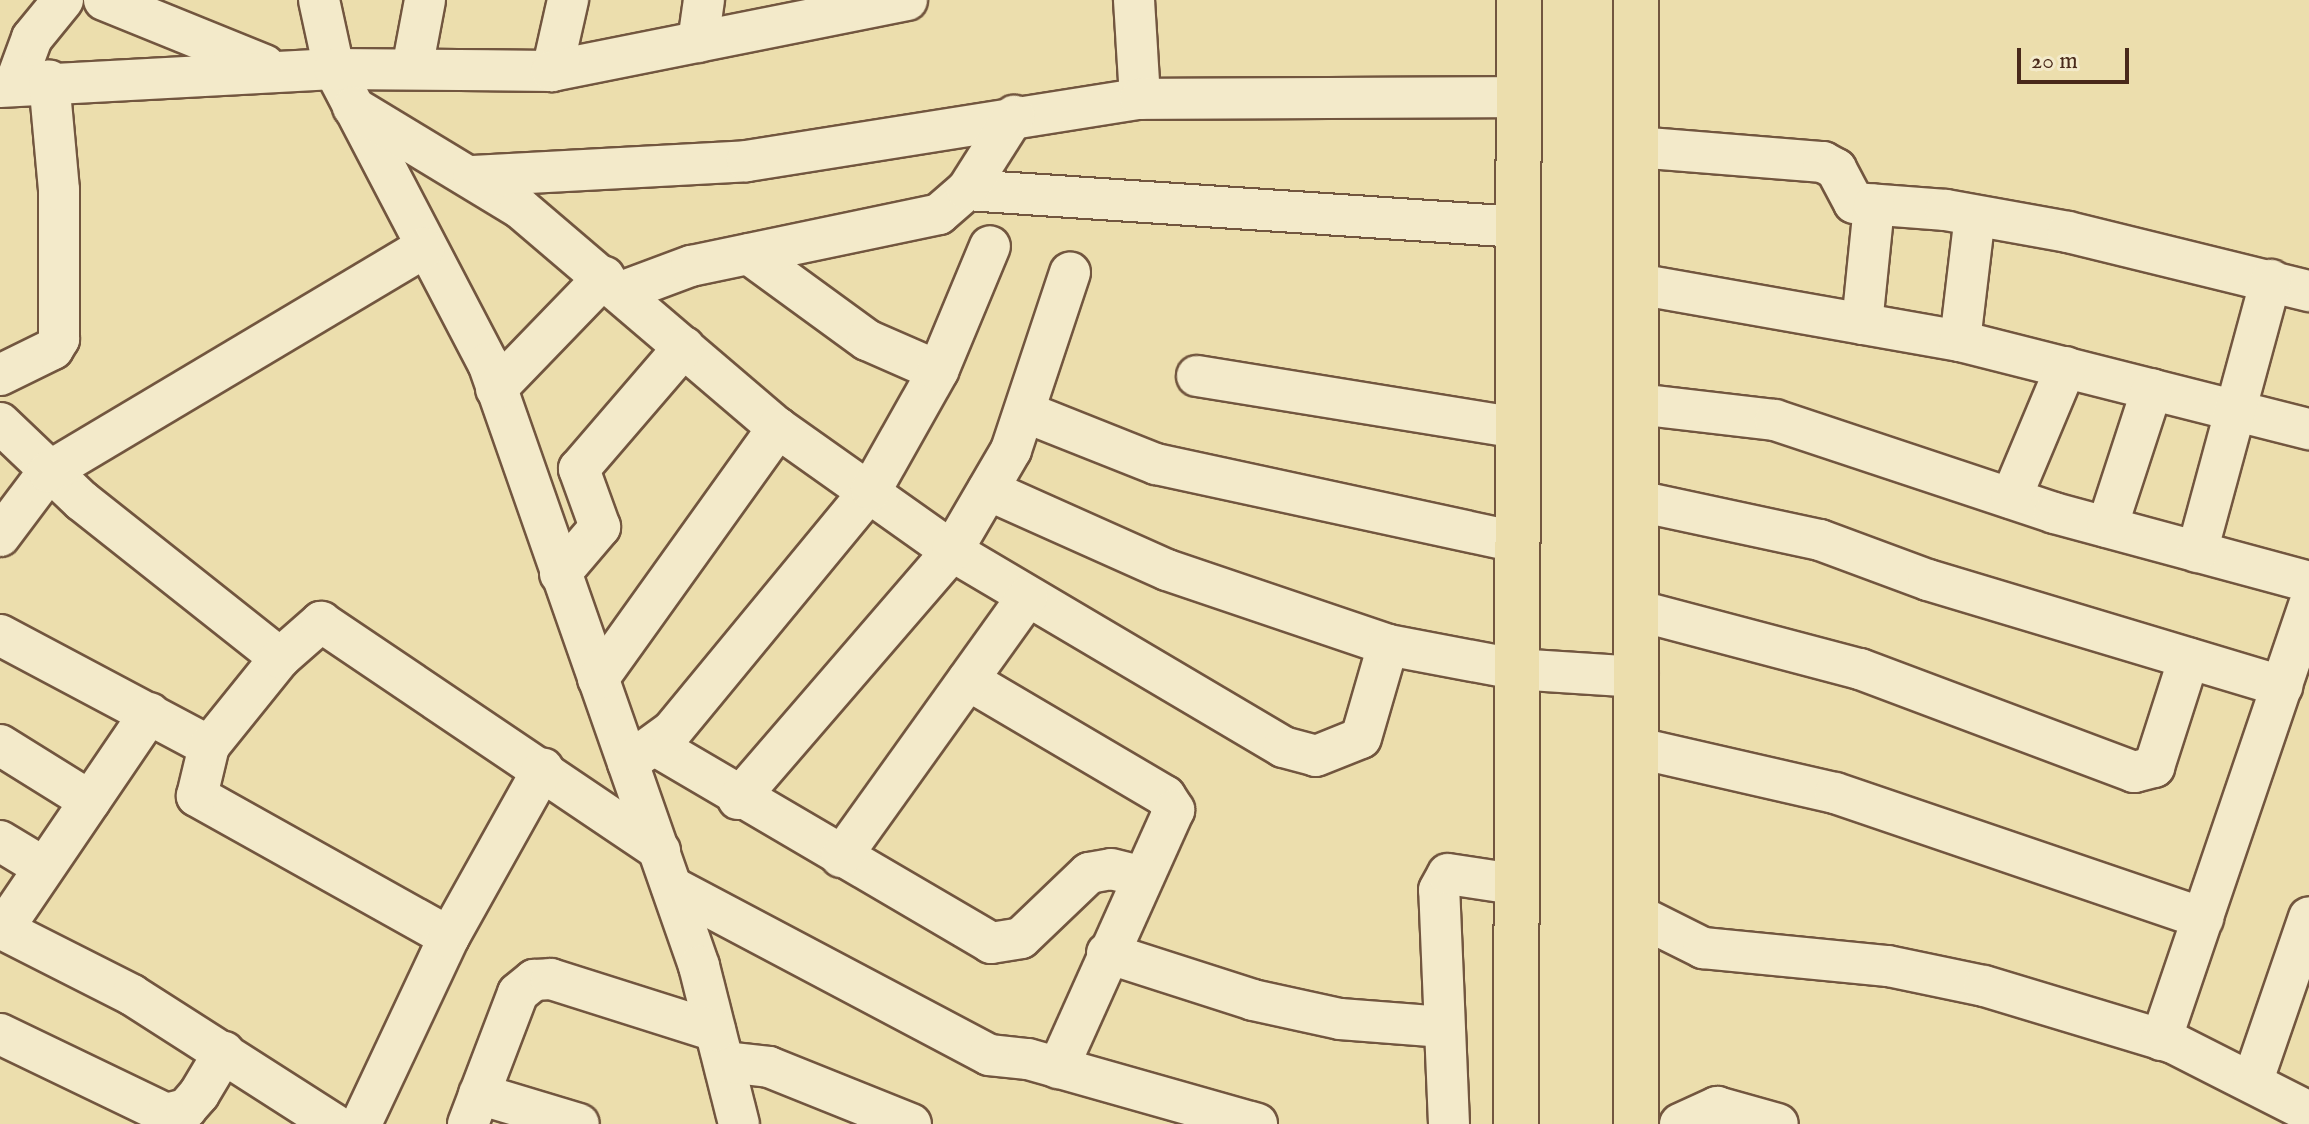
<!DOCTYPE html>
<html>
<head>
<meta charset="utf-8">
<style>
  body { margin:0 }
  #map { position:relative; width:2309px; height:1124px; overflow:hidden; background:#ecdead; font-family:"IM FELL English",serif }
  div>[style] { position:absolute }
  .roads { filter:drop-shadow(2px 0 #72563f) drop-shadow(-2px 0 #72563f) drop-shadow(0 2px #72563f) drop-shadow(0 -2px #72563f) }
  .minor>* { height:40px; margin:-20px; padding:0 20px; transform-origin:20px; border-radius:20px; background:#f3eaca }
  .major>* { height:44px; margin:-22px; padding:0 22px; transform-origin:22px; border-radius:22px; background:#ecdead }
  span { translate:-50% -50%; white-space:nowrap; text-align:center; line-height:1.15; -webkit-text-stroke:6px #f3eaca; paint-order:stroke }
  .scale { position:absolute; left:2017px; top:48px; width:112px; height:36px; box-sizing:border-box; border:4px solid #49291a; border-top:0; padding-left:10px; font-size:24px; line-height:28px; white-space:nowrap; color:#49291a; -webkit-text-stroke:6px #f3eaca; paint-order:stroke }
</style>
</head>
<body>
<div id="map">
  <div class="roads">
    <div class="minor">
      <div style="left:104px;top:0;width:173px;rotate:22.1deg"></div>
      <div style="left:319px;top:0;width:71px;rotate:77.7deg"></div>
      <div style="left:334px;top:69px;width:332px;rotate:62.4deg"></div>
      <div style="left:488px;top:363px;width:639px;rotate:70.71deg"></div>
      <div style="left:699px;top:966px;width:163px;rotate:75.8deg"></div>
      <div style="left:1134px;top:0;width:99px;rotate:86.5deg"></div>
      <div style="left:698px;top:42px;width:42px;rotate:-81.9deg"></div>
      <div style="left:412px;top:69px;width:70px;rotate:-79.3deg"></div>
      <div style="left:552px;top:71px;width:73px;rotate:-77.3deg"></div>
      <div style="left:15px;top:84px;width:49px;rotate:-69.7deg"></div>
      <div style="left:32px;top:38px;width:49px;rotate:-50.8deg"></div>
      <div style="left:0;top:87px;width:334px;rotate:-3.1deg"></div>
      <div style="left:334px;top:69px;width:218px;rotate:0.5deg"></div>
      <div style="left:552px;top:71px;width:362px;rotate:-11.3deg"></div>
      <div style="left:353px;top:107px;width:195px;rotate:31.2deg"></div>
      <div style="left:520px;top:208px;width:339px;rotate:40.5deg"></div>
      <div style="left:778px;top:428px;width:213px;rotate:35.3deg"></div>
      <div style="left:952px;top:551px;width:385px;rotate:30.6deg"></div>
      <div style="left:1283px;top:747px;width:34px;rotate:15deg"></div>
      <div style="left:1316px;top:756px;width:48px;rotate:-21.8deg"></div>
      <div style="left:1361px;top:738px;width:97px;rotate:-73.8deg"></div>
      <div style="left:1636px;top:147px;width:188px;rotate:4.6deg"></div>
      <div style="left:1823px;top:162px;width:15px;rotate:28deg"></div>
      <div style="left:1836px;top:169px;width:38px;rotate:62deg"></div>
      <div style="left:1854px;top:203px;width:92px;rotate:4.4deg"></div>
      <div style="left:1946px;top:210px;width:124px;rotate:10.2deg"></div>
      <div style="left:2068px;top:232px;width:248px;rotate:13.8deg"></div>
      <div style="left:473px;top:176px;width:274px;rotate:-3.1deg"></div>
      <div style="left:747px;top:161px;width:398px;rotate:-9deg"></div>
      <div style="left:1140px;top:99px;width:378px;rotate:-0.3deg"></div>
      <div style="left:967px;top:190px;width:552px;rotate:3.84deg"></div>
      <div style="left:749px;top:254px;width:146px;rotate:36.1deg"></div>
      <div style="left:867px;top:340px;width:77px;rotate:23.6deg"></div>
      <div style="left:1637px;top:284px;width:328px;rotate:10deg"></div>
      <div style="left:1960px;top:341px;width:360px;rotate:14.2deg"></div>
      <div style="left:621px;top:292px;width:75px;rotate:-20.4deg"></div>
      <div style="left:691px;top:266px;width:253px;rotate:-11.8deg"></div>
      <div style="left:939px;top:214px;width:37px;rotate:-41deg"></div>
      <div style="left:967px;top:190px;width:88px;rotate:-57.6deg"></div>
      <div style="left:1862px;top:324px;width:120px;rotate:-84.2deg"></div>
      <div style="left:1960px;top:341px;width:126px;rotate:-83.2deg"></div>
      <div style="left:0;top:375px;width:59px;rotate:-26.1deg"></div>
      <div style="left:53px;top:349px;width:12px;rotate:-59deg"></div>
      <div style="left:59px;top:339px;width:149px;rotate:-90deg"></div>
      <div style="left:59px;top:190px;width:110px;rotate:-95.2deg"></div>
      <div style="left:1197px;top:376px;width:324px;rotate:9.2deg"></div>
      <div style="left:496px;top:389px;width:156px;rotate:-46deg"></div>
      <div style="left:1637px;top:404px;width:139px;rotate:6.6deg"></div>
      <div style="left:1775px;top:420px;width:294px;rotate:18.4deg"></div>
      <div style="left:2054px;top:513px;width:264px;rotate:15.1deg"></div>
      <div style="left:1025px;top:412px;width:141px;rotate:21.7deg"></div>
      <div style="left:1156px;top:464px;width:368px;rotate:12.2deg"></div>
      <div style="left:0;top:423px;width:113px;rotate:43.6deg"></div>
      <div style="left:82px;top:501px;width:253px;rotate:38.4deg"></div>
      <div style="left:988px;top:490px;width:196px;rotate:24.1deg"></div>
      <div style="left:1167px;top:570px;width:233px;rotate:18.7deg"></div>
      <div style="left:1388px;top:645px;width:129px;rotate:10.7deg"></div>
      <div style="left:1515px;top:669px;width:123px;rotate:3.7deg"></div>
      <div style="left:2011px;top:498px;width:142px;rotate:-67.2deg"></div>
      <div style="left:1638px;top:501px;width:186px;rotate:12.1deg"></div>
      <div style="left:1820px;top:540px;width:115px;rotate:20.3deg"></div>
      <div style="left:1928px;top:580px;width:370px;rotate:16.7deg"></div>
      <div style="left:2107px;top:527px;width:145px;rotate:-71.9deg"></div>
      <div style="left:0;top:536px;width:80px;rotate:-53.1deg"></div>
      <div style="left:48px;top:472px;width:438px;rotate:-30.8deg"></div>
      <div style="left:2197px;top:552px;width:282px;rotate:-74.8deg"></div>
      <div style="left:560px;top:574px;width:62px;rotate:-49.6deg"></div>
      <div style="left:600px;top:527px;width:62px;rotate:-109.9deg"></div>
      <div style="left:579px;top:469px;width:161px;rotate:-49.3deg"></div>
      <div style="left:1636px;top:610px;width:232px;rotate:14.8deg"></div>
      <div style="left:1860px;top:669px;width:293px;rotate:20.6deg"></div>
      <div style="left:2134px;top:772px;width:21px;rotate:-14deg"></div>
      <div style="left:2154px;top:767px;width:114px;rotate:-72.2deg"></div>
      <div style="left:0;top:635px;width:237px;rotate:28deg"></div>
      <div style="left:598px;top:679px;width:309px;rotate:-54.4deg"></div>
      <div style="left:968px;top:680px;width:229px;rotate:30.5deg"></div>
      <div style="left:1165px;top:796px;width:17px;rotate:57deg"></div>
      <div style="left:1174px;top:810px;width:283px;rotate:114.2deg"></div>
      <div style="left:0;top:745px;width:106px;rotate:31.9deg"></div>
      <div style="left:654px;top:745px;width:391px;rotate:30.4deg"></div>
      <div style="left:991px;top:943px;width:30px;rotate:-9deg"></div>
      <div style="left:1021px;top:938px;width:94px;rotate:-43.7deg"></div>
      <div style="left:1089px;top:873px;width:22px;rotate:-10deg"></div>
      <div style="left:1111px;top:869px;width:32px;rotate:14deg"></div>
      <div style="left:1638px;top:748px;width:202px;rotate:12.9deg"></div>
      <div style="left:1835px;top:793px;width:389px;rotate:18.8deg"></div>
      <div style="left:628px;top:763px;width:54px;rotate:-36deg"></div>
      <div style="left:672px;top:731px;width:313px;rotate:-50.5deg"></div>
      <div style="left:871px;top:490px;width:137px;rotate:-60.6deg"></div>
      <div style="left:938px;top:371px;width:135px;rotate:-67.4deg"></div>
      <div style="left:738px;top:799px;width:328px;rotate:-49.2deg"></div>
      <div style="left:952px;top:551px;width:117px;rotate:-59.7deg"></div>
      <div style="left:1011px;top:450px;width:187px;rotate:-71.6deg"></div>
      <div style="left:0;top:841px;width:50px;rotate:31.2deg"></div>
      <div style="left:841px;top:857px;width:320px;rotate:-54.4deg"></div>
      <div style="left:672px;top:887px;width:359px;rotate:27.9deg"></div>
      <div style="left:989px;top:1055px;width:39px;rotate:6deg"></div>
      <div style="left:1028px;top:1059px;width:238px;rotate:15.8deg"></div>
      <div style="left:1639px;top:916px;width:72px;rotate:26.6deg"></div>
      <div style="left:1703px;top:948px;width:186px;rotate:5.6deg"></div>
      <div style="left:1888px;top:966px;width:98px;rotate:11.8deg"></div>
      <div style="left:1984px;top:986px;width:197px;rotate:16.8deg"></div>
      <div style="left:2173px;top:1043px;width:153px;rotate:26.9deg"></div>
      <div style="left:0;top:928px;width:148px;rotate:26.9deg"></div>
      <div style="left:132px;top:995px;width:240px;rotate:32.6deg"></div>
      <div style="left:3px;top:929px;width:261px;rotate:-55.8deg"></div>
      <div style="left:449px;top:937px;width:289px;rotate:-150.8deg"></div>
      <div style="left:197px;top:796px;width:51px;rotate:-76.5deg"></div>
      <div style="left:209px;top:746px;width:113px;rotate:-51.1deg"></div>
      <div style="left:280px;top:658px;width:55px;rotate:-41.3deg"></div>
      <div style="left:321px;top:622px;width:409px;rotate:34deg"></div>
      <div style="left:1107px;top:953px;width:153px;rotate:17.8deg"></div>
      <div style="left:1253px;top:1000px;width:89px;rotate:12.3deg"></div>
      <div style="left:1340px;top:1019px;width:104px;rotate:4.4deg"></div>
      <div style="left:0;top:1034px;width:184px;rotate:25.7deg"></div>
      <div style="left:166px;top:1114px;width:21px;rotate:-14deg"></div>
      <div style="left:186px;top:1109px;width:20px;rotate:-49deg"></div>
      <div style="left:199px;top:1094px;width:49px;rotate:-59.2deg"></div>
      <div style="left:2161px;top:1040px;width:459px;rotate:-71.2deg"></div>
      <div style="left:726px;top:1062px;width:43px;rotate:6.6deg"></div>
      <div style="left:769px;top:1067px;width:153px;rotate:21.9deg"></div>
      <div style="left:2253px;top:1080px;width:172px;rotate:-71deg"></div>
      <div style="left:479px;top:1094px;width:104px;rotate:16.7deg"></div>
      <div style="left:361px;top:1124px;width:207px;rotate:-64.8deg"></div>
      <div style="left:449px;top:937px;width:193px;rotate:-60.8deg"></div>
      <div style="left:468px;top:1124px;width:140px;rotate:-69.1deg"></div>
      <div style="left:518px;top:993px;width:21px;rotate:-39deg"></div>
      <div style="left:534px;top:980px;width:17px;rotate:-3deg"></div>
      <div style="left:551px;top:979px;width:172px;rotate:17.6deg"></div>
      <div style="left:1449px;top:1124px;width:234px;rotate:-92.4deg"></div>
      <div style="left:1439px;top:890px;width:18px;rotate:-61deg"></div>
      <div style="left:1448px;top:874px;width:67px;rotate:8.6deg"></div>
      <div style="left:1680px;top:1124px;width:41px;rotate:-24.7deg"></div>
      <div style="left:1717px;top:1107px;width:63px;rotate:15.6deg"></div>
    </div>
    <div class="major">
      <div style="left:1636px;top:0;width:1124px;rotate:90deg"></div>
      <div style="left:1516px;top:1124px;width:1124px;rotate:-89.85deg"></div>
    </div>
  </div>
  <div class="scale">20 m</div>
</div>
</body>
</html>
